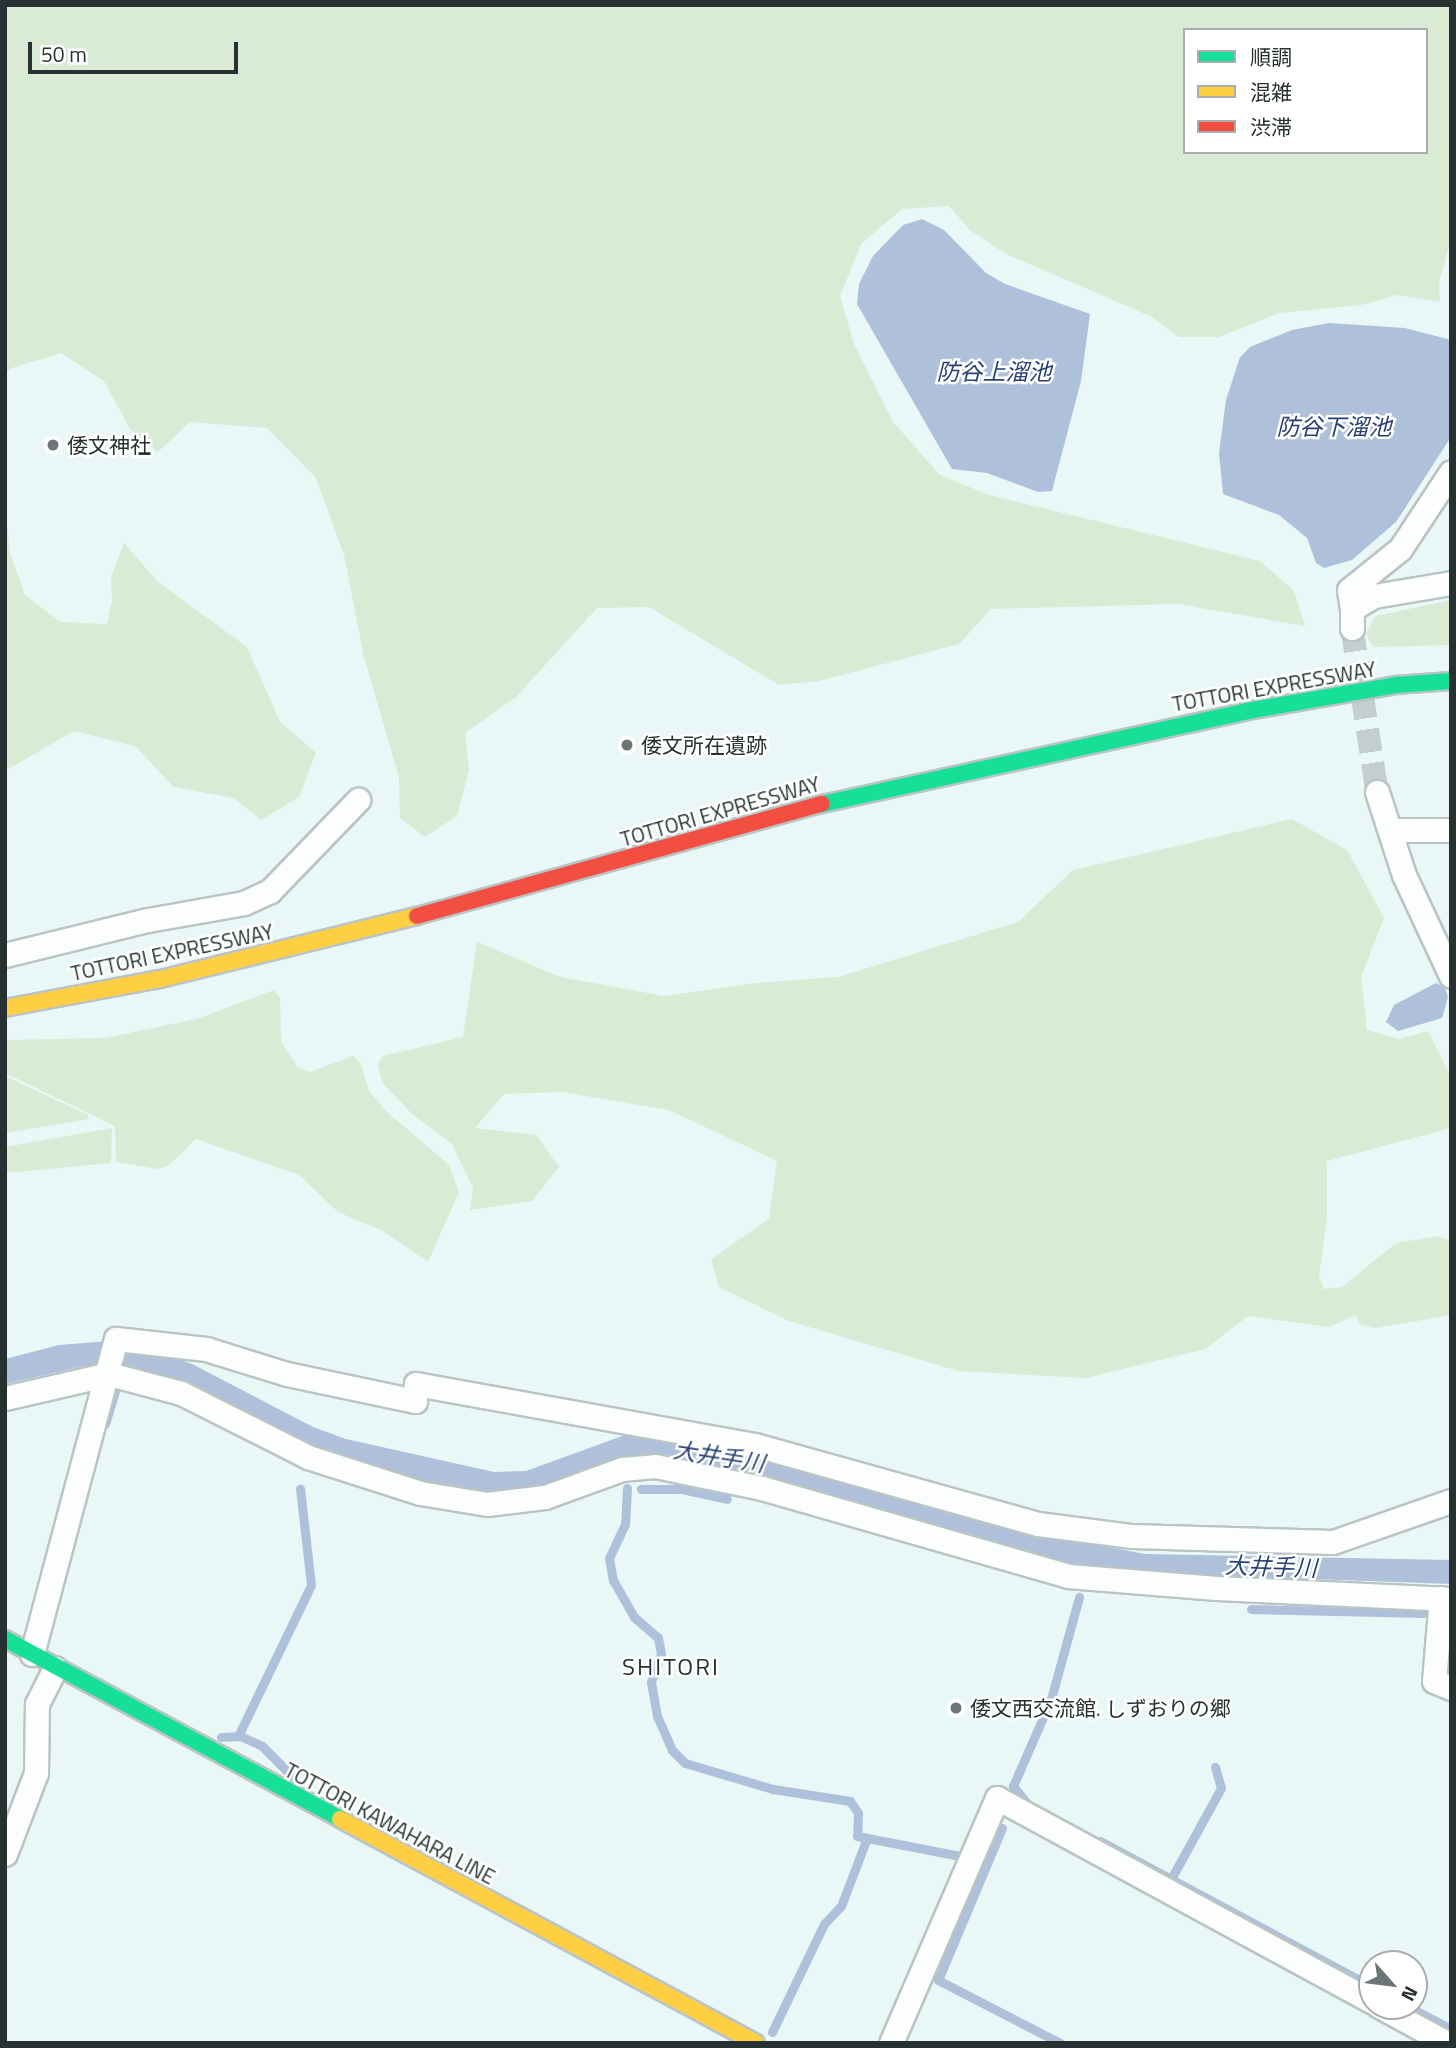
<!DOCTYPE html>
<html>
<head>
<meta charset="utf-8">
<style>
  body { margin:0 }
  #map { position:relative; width:1456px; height:2048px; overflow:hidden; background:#eaf7f7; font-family:"Titillium Web","Noto Sans JP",sans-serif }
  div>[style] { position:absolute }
  .green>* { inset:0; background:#d9ead5 }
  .water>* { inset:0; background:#aec0da }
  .stream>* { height:9px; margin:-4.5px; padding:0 4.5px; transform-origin:4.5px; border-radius:4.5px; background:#aec0da }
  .street-tunnel>* { height:23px; margin-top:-11.5px; transform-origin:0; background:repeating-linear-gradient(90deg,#c3cfcf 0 23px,transparent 0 34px) }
  .roads { filter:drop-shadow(2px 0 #bac4c4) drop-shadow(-2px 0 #bac4c4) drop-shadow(0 2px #bac4c4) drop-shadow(0 -2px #bac4c4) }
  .street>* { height:23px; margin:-11.5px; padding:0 11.5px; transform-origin:11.5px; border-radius:11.5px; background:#fcfefe }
  .fast>* { height:16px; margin:-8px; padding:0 8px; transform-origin:8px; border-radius:8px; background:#16e098 }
  .slow>* { height:16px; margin:-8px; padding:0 8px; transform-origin:8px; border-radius:8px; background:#ffcf43 }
  .jam>* { height:16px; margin:-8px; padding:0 8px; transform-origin:8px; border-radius:8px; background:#f24e42 }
  .dots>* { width:19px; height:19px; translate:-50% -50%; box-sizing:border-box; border:4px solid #fff; border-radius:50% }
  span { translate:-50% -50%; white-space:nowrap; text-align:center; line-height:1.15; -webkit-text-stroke:5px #fff; paint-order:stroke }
  .poi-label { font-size:21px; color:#283131 }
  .left { translate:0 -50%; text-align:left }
  .street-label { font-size:21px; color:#283131 }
  .water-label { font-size:23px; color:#294172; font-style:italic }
  .quarter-label { font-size:24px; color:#283131; letter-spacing:2px }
  .frame { position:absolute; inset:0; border:7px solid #283131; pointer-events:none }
  .legend { position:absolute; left:1183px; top:28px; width:245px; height:126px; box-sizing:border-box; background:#fff; border:2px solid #a9adad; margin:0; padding:9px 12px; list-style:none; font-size:21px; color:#283131 }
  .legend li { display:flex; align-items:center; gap:14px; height:35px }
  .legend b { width:35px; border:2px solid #a9adad }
  .north { position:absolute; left:1358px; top:1950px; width:70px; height:70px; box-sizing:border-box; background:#fff; border:2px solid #a9adad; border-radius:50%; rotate:118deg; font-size:19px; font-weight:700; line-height:28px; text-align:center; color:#283131 }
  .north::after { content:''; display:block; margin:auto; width:24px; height:32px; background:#6c7676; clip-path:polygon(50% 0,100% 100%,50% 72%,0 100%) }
  .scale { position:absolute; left:28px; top:42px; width:210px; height:32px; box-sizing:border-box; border:4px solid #283131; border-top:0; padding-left:9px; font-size:21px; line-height:24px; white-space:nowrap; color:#283131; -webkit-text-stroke:5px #fff; paint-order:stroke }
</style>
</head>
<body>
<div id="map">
  <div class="green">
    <div style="clip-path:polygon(evenodd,5px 5px,1451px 5px,1451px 238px,1439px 283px,1440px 302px,1397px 295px,1361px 305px,1279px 313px,1219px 337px,1179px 337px,1152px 317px,1006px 254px,970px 230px,949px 206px,902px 209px,861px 244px,840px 296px,854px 344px,893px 422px,940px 475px,989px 495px,1260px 561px,1294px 591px,1305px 626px,1178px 604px,991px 609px,959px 644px,819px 681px,779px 685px,649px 607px,597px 608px,516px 697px,465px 733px,469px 770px,457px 816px,425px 837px,400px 818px,399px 777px,364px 657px,344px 555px,316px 478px,267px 428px,190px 422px,158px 452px,130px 429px,104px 381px,61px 353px,12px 368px,5px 374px,5px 5px,1185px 30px,1426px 30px,1426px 152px,1185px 152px,1185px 30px)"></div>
    <div style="clip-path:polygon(5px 501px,10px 553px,25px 595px,61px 622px,107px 624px,112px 601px,111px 577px,124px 543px,157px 581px,247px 647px,280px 722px,316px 753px,299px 797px,261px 820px,234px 798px,174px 787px,135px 746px,74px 731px,5px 771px)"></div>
    <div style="clip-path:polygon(1451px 600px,1451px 645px,1373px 647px,1366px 633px,1376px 616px)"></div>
    <div style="clip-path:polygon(1292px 819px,1347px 850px,1384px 918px,1361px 977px,1367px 1030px,1399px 1039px,1428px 1031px,1451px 1077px,1451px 1128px,1327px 1161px,1327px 1219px,1319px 1276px,1324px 1289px,1342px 1287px,1396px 1243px,1438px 1236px,1451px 1241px,1451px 1315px,1376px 1328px,1361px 1325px,1355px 1315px,1330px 1327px,1248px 1316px,1205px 1349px,1086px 1378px,958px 1371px,789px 1321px,719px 1287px,711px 1259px,769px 1219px,777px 1161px,669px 1110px,562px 1092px,504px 1094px,475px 1128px,536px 1135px,559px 1167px,532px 1201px,470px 1210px,473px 1188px,452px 1144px,411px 1113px,382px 1082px,378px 1064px,383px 1056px,463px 1037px,477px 942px,560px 977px,664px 996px,756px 983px,838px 977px,1018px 922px,1073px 870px)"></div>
    <div style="clip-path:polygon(274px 990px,280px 998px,281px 1042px,298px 1068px,310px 1072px,353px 1056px,361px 1064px,369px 1091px,386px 1111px,449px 1165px,459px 1192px,428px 1262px,383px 1231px,338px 1212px,299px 1175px,196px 1139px,168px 1166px,157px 1169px,116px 1162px,115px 1126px,5px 1073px,5px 1040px,105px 1038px,197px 1019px)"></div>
    <div style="clip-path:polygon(5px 1076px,88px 1115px,88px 1119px,5px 1133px)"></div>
    <div style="clip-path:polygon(112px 1128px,111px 1163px,5px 1173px,5px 1147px)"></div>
  </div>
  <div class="water">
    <div style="clip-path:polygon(922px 219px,944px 230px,986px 273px,1005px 284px,1090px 314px,1081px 381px,1052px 491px,1038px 492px,987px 473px,952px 469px,857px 304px,859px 284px,873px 256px,903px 225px)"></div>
    <div style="clip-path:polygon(1329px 323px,1405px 328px,1451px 340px,1451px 437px,1396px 522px,1352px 560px,1324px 568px,1316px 563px,1307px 538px,1279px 515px,1223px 494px,1219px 453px,1226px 400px,1240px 357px,1250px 347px,1292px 330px)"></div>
    <div style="clip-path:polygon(1436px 983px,1445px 988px,1448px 997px,1442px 1018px,1398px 1031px,1386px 1022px,1394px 1005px)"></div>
    <div style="clip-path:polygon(109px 1341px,153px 1349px,192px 1364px,313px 1427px,346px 1439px,494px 1472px,526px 1471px,636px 1431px,768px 1455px,1045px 1535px,1145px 1554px,1451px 1560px,1451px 1584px,1115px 1572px,1016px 1555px,649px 1457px,539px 1491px,475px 1493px,410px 1481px,326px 1454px,179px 1381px,137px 1368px,84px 1366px,5px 1384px,5px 1359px,59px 1345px)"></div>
  </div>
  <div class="stream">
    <div style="left:105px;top:1424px;width:34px;rotate:-73deg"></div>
    <div style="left:627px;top:1488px;width:36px;rotate:93deg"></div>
    <div style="left:625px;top:1524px;width:38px;rotate:115deg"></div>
    <div style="left:609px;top:1558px;width:22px;rotate:80deg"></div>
    <div style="left:613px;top:1580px;width:43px;rotate:60.4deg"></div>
    <div style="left:634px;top:1617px;width:32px;rotate:41deg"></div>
    <div style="left:658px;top:1638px;width:16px;rotate:79deg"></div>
    <div style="left:661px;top:1654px;width:30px;rotate:110deg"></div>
    <div style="left:651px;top:1682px;width:35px;rotate:80deg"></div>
    <div style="left:657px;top:1716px;width:37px;rotate:66deg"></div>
    <div style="left:672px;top:1750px;width:18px;rotate:45deg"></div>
    <div style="left:685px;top:1763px;width:92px;rotate:16.5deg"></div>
    <div style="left:773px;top:1789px;width:78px;rotate:8.9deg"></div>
    <div style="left:850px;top:1801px;width:14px;rotate:56deg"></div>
    <div style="left:858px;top:1813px;width:23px;rotate:92deg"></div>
    <div style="left:857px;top:1836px;width:105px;rotate:11deg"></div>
    <div style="left:641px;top:1489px;width:41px"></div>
    <div style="left:682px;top:1489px;width:46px;rotate:12.5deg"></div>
    <div style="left:1251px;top:1609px;width:172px;rotate:1.3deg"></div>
    <div style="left:1451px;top:1633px;width:41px;rotate:90deg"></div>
    <div style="left:240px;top:1732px;width:163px;rotate:-64.2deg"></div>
    <div style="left:311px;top:1585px;width:97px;rotate:-96.5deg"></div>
    <div style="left:221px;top:1737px;width:19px;rotate:-3deg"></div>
    <div style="left:240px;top:1736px;width:24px;rotate:24deg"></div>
    <div style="left:262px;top:1746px;width:42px;rotate:45deg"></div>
    <div style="left:1026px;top:1802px;width:21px;rotate:-129deg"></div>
    <div style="left:1013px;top:1786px;width:95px;rotate:-66.4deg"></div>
    <div style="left:1051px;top:1699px;width:106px;rotate:-74.6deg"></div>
    <div style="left:1002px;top:1828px;width:165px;rotate:112.8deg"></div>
    <div style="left:938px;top:1980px;width:137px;rotate:27.3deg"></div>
    <div style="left:1100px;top:1841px;width:309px;rotate:28.2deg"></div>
    <div style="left:1171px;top:1879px;width:104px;rotate:-61.2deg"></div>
    <div style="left:1221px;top:1788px;width:22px;rotate:-106deg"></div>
    <div style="left:1407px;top:2006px;width:50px;rotate:27.6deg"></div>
    <div style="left:772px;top:2032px;width:120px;rotate:-64.3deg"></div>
    <div style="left:824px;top:1924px;width:25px;rotate:-47deg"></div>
    <div style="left:841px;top:1906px;width:73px;rotate:-69.1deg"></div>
  </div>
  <div class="street-tunnel">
    <div style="left:1352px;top:628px;width:166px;rotate:81.3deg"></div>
  </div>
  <div class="roads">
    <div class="street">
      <div style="left:1352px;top:609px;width:19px;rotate:-99deg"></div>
      <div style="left:1349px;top:590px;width:65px;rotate:-38.8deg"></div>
      <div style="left:1400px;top:549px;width:92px;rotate:-56.5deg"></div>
      <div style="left:1352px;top:628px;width:19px;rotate:-90deg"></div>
      <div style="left:1352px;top:609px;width:26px;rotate:-31deg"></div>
      <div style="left:1374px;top:596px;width:78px;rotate:-9.6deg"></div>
      <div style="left:1377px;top:792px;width:87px;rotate:72deg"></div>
      <div style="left:1404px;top:875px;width:111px;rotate:65deg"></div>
      <div style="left:1390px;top:830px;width:61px"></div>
      <div style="left:5px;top:955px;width:147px;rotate:-13.8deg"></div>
      <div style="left:148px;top:920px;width:97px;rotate:-10deg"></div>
      <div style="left:244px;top:903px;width:29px;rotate:-25deg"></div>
      <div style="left:270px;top:891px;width:127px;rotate:-46deg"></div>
      <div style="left:5px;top:1398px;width:107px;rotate:-13deg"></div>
      <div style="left:109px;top:1374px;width:74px;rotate:14.8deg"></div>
      <div style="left:181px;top:1393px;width:142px;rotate:26.7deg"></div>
      <div style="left:308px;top:1457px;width:118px;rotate:17.8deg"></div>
      <div style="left:420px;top:1493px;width:68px;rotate:9.3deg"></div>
      <div style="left:487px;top:1504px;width:58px;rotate:-6.9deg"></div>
      <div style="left:545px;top:1497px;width:82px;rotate:-20deg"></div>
      <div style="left:622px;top:1469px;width:33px;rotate:-5deg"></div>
      <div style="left:655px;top:1466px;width:109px;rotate:11.6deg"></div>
      <div style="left:762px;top:1488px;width:318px;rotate:16deg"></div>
      <div style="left:1068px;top:1576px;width:149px;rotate:4.6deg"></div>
      <div style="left:1217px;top:1588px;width:234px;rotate:2.7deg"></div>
      <div style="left:1441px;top:1598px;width:83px;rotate:94.8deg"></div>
      <div style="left:1434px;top:1681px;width:18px;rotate:22deg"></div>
      <div style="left:32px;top:1654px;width:326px;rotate:-75.1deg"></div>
      <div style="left:116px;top:1339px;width:91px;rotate:6.3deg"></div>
      <div style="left:206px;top:1349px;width:85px;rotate:17.2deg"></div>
      <div style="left:287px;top:1374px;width:131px;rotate:11.9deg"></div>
      <div style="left:415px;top:1401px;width:17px;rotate:-87deg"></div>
      <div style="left:416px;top:1384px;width:344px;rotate:10.2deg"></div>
      <div style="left:755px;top:1445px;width:294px;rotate:15.6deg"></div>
      <div style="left:1038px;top:1524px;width:95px;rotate:7.3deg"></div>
      <div style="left:1132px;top:1536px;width:201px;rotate:1.7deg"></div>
      <div style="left:1333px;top:1542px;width:125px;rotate:-19.2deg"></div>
      <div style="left:5px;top:1854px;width:87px;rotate:-69.1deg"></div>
      <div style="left:36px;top:1773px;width:69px;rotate:-89.2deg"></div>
      <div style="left:37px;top:1704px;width:40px;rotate:-63.4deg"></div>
      <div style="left:1379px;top:2006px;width:77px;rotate:28.6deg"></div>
      <div style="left:891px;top:2043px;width:267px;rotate:-66.6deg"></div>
      <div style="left:997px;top:1798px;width:427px;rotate:28.5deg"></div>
    </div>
    <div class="fast">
      <div style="left:822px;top:804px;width:435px;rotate:-12.3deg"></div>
      <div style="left:1247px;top:711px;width:151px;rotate:-9.9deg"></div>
      <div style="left:1396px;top:685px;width:55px;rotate:-4.2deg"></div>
      <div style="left:5px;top:1639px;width:380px;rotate:28.2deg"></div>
    </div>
    <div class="slow">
      <div style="left:5px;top:1008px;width:158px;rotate:-10.6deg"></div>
      <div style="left:160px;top:979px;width:265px;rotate:-13.8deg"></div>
      <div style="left:340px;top:1819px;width:472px;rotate:28.3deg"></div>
    </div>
    <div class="jam">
      <div style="left:417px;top:916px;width:420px;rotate:-15.5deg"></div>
    </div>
  </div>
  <div class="dots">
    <div style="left:53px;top:445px;background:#6c7676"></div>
    <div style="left:627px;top:745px;background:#6c7676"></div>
    <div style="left:956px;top:1708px;background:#6c7676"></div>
  </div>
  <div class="poi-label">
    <span class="left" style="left:67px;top:445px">倭文神社</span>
    <span class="left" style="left:641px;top:745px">倭文所在遺跡</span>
    <span class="left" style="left:970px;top:1708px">倭文西交流館. しずおりの郷</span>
  </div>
  <div class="street-label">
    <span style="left:1274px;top:686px;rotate:-10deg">TOTTORI EXPRESSWAY</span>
    <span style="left:720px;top:811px;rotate:-16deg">TOTTORI EXPRESSWAY</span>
    <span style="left:172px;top:952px;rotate:-12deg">TOTTORI EXPRESSWAY</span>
    <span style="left:390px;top:1823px;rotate:28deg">TOTTORI KAWAHARA LINE</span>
  </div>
  <div class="water-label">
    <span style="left:994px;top:372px">防谷上溜池</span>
    <span style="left:1334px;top:427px">防谷下溜池</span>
    <span style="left:719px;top:1457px;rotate:9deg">大井手川</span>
    <span style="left:1271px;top:1567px;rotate:2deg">大井手川</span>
  </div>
  <div class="quarter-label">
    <span style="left:671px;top:1667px">SHITORI</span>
  </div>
  <div class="frame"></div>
  <ul class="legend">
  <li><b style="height:9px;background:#16e098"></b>順調</li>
  <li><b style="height:9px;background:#ffcf43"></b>混雑</li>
  <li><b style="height:9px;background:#f24e42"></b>渋滞</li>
  </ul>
  <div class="north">N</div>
  <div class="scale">50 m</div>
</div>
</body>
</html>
